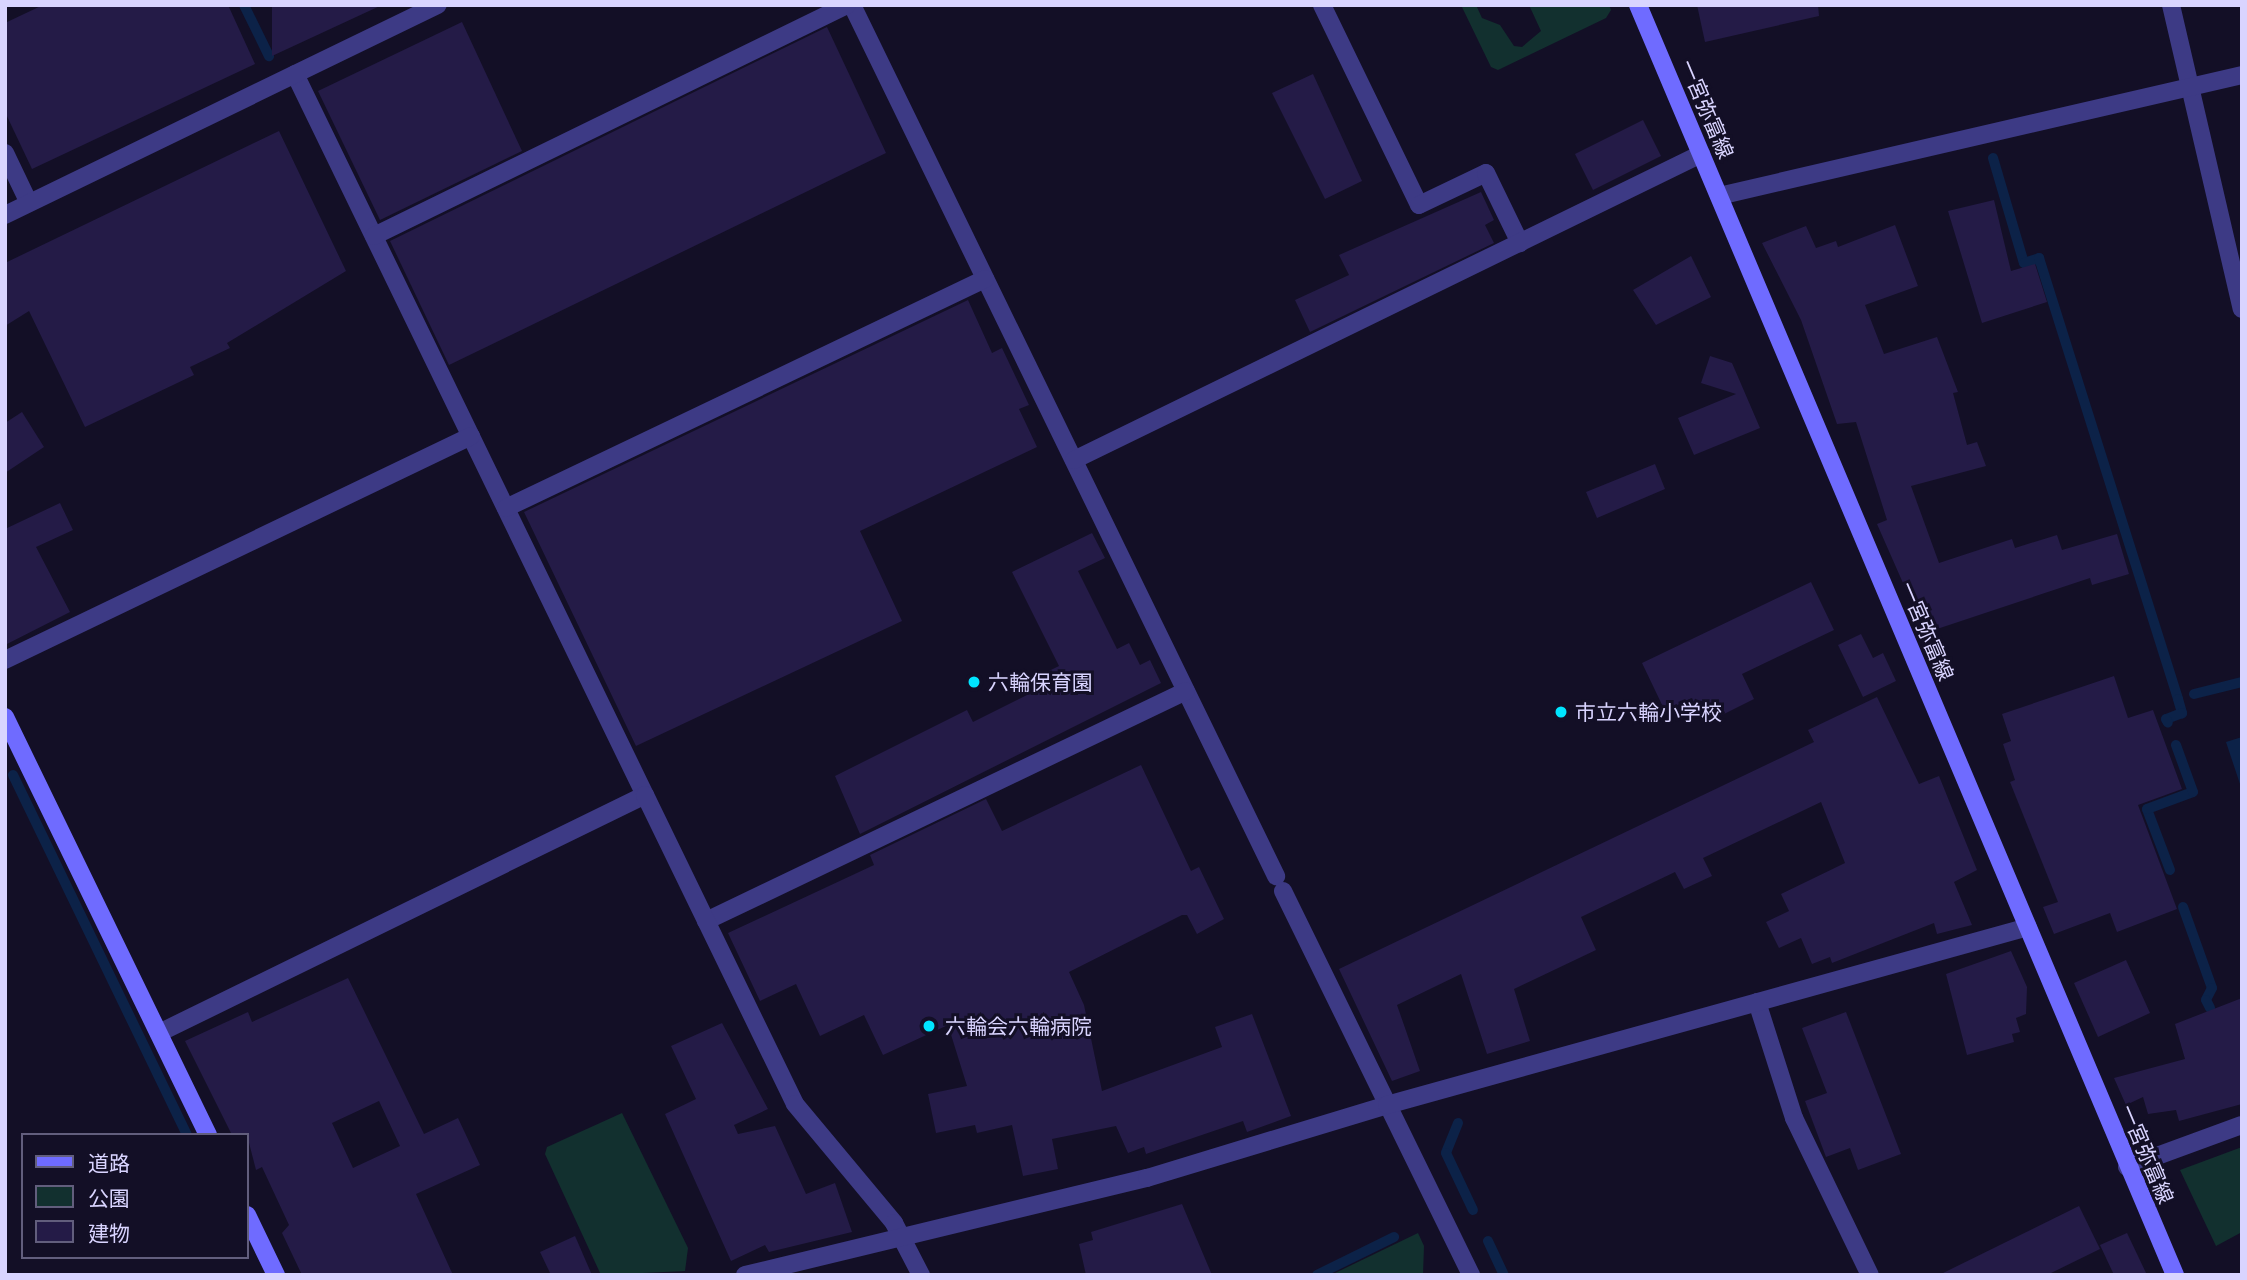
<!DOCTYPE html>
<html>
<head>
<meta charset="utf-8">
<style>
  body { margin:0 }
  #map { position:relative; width:2247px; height:1280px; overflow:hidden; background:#130f26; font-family:Barlow,"Noto Sans JP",sans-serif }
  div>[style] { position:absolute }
  .green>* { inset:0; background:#12302f }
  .water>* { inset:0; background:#0c2248 }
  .stream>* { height:10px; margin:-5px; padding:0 5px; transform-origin:5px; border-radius:5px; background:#0c2248 }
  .building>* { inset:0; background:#241b47 }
  .street>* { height:18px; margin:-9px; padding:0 9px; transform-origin:9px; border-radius:9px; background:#3d3a85 }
  .secondary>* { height:18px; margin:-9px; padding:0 9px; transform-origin:9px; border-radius:9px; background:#6f6bff }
  .dots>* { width:19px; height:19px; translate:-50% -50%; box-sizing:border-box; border:4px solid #130f26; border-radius:50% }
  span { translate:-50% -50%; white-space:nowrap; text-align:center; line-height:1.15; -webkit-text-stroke:6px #130f26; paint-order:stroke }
  .street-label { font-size:21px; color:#d9d4ff }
  .poi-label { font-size:21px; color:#d9d4ff }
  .left { translate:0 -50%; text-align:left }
  .frame { position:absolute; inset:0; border:7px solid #d9d4ff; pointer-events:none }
  .legend { position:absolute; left:21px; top:1133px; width:228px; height:126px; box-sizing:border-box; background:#130f26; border:2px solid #625e7d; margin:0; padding:9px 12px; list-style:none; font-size:21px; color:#d9d4ff }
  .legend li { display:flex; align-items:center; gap:14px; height:35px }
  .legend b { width:35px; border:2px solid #625e7d }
</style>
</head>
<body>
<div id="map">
  <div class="green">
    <div style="clip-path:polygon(1461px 5px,1476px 5px,1482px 18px,1500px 25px,1514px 46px,1522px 47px,1541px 31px,1529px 5px,1609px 5px,1611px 10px,1606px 18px,1498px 70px,1491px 67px)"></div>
    <div style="clip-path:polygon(622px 1113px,688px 1248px,685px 1271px,601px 1275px,545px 1154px,547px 1147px)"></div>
    <div style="clip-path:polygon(2242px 1147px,2242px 1232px,2216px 1246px,2180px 1170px)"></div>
    <div style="clip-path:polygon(1418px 1233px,1424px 1246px,1423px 1275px,1331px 1275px)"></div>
  </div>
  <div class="water">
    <div style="clip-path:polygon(2242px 737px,2242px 790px,2226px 742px)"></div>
  </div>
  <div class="stream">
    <div style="left:244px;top:5px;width:57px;rotate:63.9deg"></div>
    <div style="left:1993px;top:158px;width:109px;rotate:73.6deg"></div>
    <div style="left:2024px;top:263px;width:16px;rotate:-18deg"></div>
    <div style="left:2039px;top:258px;width:462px;rotate:72.5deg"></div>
    <div style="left:2178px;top:699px;width:15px;rotate:74deg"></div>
    <div style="left:2182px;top:713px;width:17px;rotate:159deg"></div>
    <div style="left:2166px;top:719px;width:4px;rotate:63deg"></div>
    <div style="left:2194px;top:694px;width:49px;rotate:-14deg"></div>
    <div style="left:13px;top:775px;width:400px;rotate:64.2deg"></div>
    <div style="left:2170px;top:870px;width:65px;rotate:-110.7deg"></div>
    <div style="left:2147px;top:809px;width:49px;rotate:-20.3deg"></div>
    <div style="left:2193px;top:792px;width:50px;rotate:-109.9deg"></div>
    <div style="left:2183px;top:907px;width:86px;rotate:70.3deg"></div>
    <div style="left:2212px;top:988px;width:13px;rotate:117deg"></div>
    <div style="left:2206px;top:1000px;width:9px;rotate:63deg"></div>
    <div style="left:1458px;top:1123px;width:32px;rotate:112deg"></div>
    <div style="left:1446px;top:1153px;width:63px;rotate:64.7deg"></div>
    <div style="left:1488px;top:1241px;width:38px;rotate:65deg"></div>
    <div style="left:1317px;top:1275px;width:86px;rotate:-26.3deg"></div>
  </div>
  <div class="building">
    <div style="clip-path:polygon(43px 5px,228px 5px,255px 64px,32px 169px,5px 112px,5px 23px)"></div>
    <div style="clip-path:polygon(272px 5px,382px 5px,272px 56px)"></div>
    <div style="clip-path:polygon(1697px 5px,1818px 5px,1819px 16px,1705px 42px)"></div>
    <div style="clip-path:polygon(462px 22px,522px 151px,380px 220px,318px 91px)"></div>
    <div style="clip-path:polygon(827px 27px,886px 153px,449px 365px,390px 241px)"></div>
    <div style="clip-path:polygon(1313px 74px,1362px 181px,1325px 199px,1272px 93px)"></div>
    <div style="clip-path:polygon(1643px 120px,1661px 156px,1593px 190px,1575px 154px)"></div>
    <div style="clip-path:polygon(279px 131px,346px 271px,227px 343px,230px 348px,190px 367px,194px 375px,85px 427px,29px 311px,5px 326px,5px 263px)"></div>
    <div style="clip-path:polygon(1481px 192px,1494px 220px,1485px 225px,1494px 243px,1310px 332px,1295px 300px,1349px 275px,1339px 255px)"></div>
    <div style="clip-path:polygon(1994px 200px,2011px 271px,2035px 264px,2047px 302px,1982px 323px,1948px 211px)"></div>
    <div style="clip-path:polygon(1895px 225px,1918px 286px,1865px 305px,1884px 354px,1937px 337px,1958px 392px,1953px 393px,1967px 445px,1977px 442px,1986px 466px,1911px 486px,1939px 563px,2012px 539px,2015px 548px,2057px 535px,2062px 550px,2117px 534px,2129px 574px,2092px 585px,2090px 578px,1925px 633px,1877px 524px,1887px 520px,1856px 422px,1837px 424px,1801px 320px,1762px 243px,1806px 226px,1816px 248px,1836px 241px,1838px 247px)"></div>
    <div style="clip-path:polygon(1691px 256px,1711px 297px,1656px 325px,1633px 290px)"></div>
    <div style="clip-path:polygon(968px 300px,992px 353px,1002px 348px,1029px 405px,1019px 409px,1037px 447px,860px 531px,902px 621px,636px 746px,524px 512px)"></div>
    <div style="clip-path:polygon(1710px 356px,1732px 363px,1760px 428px,1694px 455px,1678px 418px,1736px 394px,1701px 383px)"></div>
    <div style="clip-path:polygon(22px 412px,44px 447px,5px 473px,5px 423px)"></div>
    <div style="clip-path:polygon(1655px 464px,1665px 489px,1597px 518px,1586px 492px)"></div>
    <div style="clip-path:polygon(60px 503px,73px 530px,36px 547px,70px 612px,5px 645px,5px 529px)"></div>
    <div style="clip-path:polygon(1092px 533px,1105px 558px,1078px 571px,1117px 649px,1129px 643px,1140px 665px,1150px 660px,1161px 683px,860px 834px,835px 776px,967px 710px,973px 722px,1029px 694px,1024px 683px,1059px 666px,1012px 572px)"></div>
    <div style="clip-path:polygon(1811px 582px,1834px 630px,1742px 674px,1754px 699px,1704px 724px,1692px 698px,1665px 711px,1642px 663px)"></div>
    <div style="clip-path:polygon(1861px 634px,1873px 658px,1883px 653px,1896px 681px,1863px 697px,1838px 645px)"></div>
    <div style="clip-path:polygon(2114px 676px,2128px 718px,2153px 710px,2182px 789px,2138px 805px,2177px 909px,2117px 932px,2110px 913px,2054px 934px,2043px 907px,2058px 902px,2010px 782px,2015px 780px,2003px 744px,2011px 741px,2002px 714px)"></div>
    <div style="clip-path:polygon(1877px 697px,1919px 784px,1939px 776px,1977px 870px,1954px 882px,1972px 925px,1937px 934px,1934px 923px,1832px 963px,1830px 957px,1812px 964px,1801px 938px,1779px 948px,1766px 922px,1789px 911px,1781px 894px,1845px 863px,1821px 802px,1703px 858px,1712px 876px,1684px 889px,1675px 872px,1581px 917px,1596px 950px,1514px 989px,1530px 1041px,1487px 1054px,1461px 974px,1397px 1005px,1420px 1071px,1392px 1081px,1339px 969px,1814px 742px,1808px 730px)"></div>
    <div style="clip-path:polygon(1141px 765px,1191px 871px,1199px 867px,1224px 919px,1197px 934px,1187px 915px,1182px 915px,1069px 972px,1084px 1005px,1102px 1091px,1222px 1047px,1215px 1027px,1252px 1014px,1291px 1116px,1247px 1132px,1243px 1121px,1146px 1154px,1144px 1147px,1128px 1153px,1116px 1126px,1052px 1139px,1058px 1169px,1023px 1176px,1012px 1125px,977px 1133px,975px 1125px,936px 1133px,928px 1094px,967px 1086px,948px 1025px,883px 1055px,864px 1015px,820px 1036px,796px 984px,760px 1001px,728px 933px,874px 865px,870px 855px,986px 799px,1002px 831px)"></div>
    <div style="clip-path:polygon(2011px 951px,2027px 987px,2026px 1014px,2016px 1018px,2020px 1032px,2012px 1034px,2014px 1042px,1967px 1055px,1946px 974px)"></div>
    <div style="clip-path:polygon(2126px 960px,2150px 1013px,2098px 1037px,2074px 983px)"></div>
    <div style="clip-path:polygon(evenodd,348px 978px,424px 1134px,458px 1118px,480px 1165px,416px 1194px,453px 1275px,302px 1275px,282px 1233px,289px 1225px,262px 1167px,256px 1170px,247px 1135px,232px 1135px,185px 1041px,248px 1012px,252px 1022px,348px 978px,379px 1101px,400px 1146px,353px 1168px,332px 1123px,379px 1101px)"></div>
    <div style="clip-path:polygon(2242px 998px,2242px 1104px,2179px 1121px,2176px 1110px,2148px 1114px,2143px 1097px,2126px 1105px,2114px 1078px,2185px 1059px,2175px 1024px)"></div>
    <div style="clip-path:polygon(1846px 1012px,1901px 1154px,1858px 1170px,1850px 1148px,1826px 1157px,1805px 1101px,1827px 1093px,1802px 1028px)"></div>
    <div style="clip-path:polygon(722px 1023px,768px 1109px,734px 1125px,738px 1134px,775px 1126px,806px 1194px,835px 1183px,852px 1232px,769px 1252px,765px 1245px,731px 1261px,665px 1114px,696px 1099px,671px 1046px)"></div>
    <div style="clip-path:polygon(1182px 1204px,1212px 1275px,1086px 1275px,1079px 1244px,1093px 1240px,1091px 1232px)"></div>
    <div style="clip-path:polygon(2079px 1206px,2100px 1249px,2047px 1275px,1939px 1275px)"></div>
    <div style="clip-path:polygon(2127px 1233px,2147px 1275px,2114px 1275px,2100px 1245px)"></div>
    <div style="clip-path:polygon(575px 1236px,592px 1275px,551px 1275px,540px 1252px)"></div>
  </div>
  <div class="street">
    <div style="left:852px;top:5px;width:969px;rotate:64.04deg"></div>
    <div style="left:1322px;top:5px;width:222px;rotate:64.1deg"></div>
    <div style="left:1419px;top:205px;width:74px;rotate:-25.5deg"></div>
    <div style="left:1486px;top:173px;width:78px;rotate:64.1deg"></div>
    <div style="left:2171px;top:5px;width:312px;rotate:76.9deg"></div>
    <div style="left:295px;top:74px;width:801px;rotate:64.11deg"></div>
    <div style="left:5px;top:153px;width:55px;rotate:64.4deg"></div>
    <div style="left:1719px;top:196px;width:537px;rotate:-13.03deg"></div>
    <div style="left:5px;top:215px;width:481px;rotate:-25.9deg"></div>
    <div style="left:374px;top:236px;width:526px;rotate:-26.03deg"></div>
    <div style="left:1074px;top:460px;width:698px;rotate:-26.01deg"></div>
    <div style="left:506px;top:508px;width:531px;rotate:-25.55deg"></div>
    <div style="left:5px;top:660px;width:517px;rotate:-25.67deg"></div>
    <div style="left:1283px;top:891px;width:428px;rotate:63.9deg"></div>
    <div style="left:706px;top:921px;width:532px;rotate:-25.6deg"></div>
    <div style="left:1757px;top:1002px;width:122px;rotate:72.3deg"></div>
    <div style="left:1794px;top:1118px;width:174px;rotate:64.2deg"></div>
    <div style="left:159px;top:1033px;width:541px;rotate:-26.09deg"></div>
    <div style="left:645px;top:795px;width:343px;rotate:64.1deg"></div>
    <div style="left:795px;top:1104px;width:155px;rotate:50.2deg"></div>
    <div style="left:894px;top:1223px;width:59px;rotate:62.6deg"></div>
    <div style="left:2127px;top:1167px;width:122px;rotate:-20.1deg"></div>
    <div style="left:745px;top:1275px;width:414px;rotate:-13.6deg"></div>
    <div style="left:1147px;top:1178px;width:251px;rotate:-16.9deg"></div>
    <div style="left:1387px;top:1105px;width:665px;rotate:-15.52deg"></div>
  </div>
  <div class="secondary">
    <div style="left:1638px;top:5px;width:1379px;rotate:67.08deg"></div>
    <div style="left:5px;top:717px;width:465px;rotate:64.1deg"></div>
    <div style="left:247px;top:1215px;width:67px;rotate:64.2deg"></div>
  </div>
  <div class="dots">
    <div style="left:974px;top:682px;background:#00e5ff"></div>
    <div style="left:1561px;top:712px;background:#00e5ff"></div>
    <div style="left:929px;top:1026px;background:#00e5ff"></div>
  </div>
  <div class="street-label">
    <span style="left:1707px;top:109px;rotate:67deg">一宮弥富線</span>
    <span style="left:1927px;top:631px;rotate:67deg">一宮弥富線</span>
    <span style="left:2147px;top:1154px;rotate:67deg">一宮弥富線</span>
  </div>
  <div class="poi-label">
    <span class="left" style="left:988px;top:682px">六輪保育園</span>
    <span class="left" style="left:1575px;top:712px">市立六輪小学校</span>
    <span class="left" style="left:945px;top:1026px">六輪会六輪病院</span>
  </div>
  <div class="frame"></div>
  <ul class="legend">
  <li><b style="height:9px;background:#6f6bff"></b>道路</li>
  <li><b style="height:19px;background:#12302f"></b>公園</li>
  <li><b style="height:19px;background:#241b47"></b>建物</li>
  </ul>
</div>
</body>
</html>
